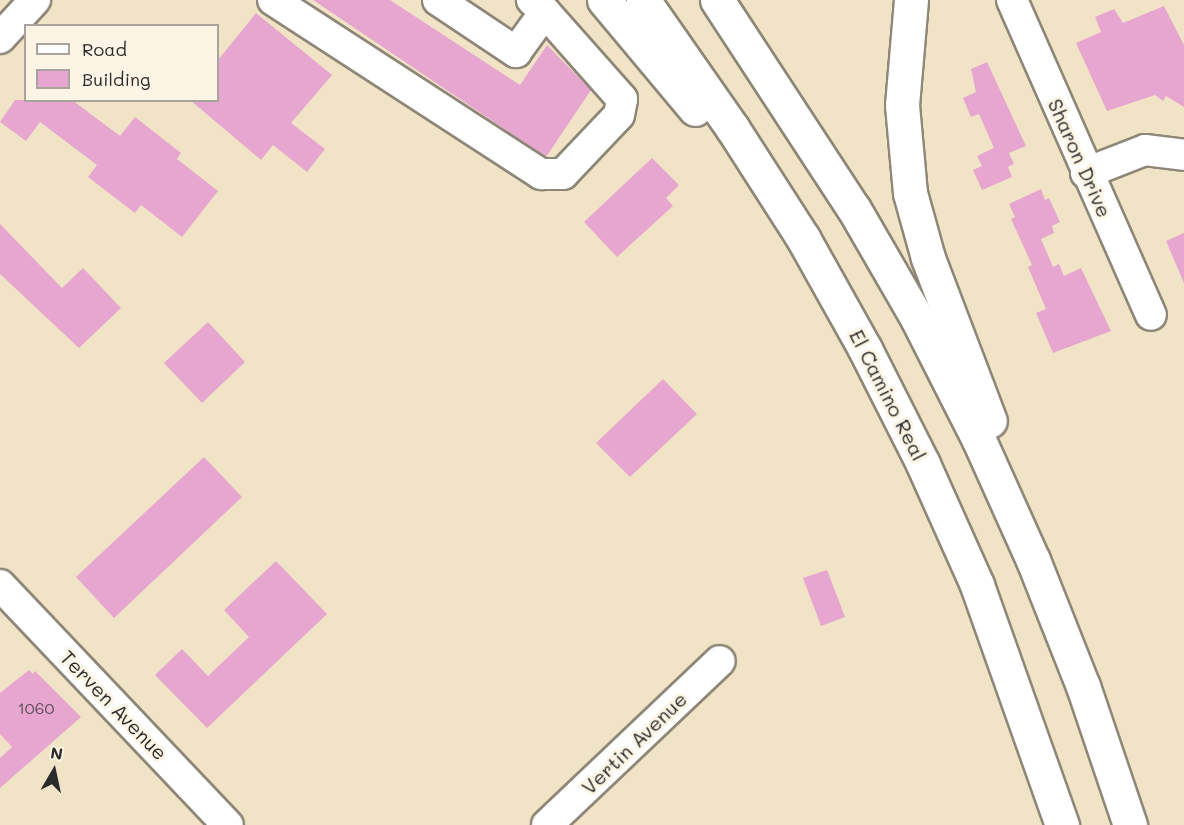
<!DOCTYPE html>
<html>
<head>
<meta charset="utf-8">
<style>
  body { margin:0 }
  #map { position:relative; width:1184px; height:825px; overflow:hidden; background:#f1e3c5; font-family:Mali,sans-serif }
  div>[style] { position:absolute }
  .building>* { inset:0; background:#e7a6d0 }
  .roads { filter:drop-shadow(2px 0 #8e8778) drop-shadow(-2px 0 #8e8778) drop-shadow(0 2px #8e8778) drop-shadow(0 -2px #8e8778) }
  .minor>* { height:30px; margin:-15px; padding:0 15px; transform-origin:15px; border-radius:15px; background:#fff }
  .highway>* { height:33px; margin:-16.5px; padding:0 16.5px; transform-origin:16.5px; border-radius:16.5px; background:#fff }
  span { translate:-50% -50%; white-space:nowrap; text-align:center; line-height:1.15; -webkit-text-stroke:6px #fcf5e5; paint-order:stroke }
  .number-label { font-size:16px; color:#5a4a54 }
  .number-label span { -webkit-text-stroke-width:0 }
  .street-label { font-size:20px; color:#2b2b2b }
  .legend { position:absolute; left:24px; top:24px; width:195px; height:78px; box-sizing:border-box; background:#fcf5e5; border:2px solid #a8a49b; margin:0; padding:8px 10px; list-style:none; font-size:18px; color:#2b2b2b }
  .legend li { display:flex; align-items:center; gap:12px; height:30px }
  .legend b { width:30px; border:2px solid #a8a49b }
  .north { position:absolute; left:24px; top:741px; width:60px; height:60px; -webkit-text-stroke:4px #fcf5e5; paint-order:stroke; rotate:9deg; font-size:16px; font-weight:700; line-height:24px; text-align:center; color:#2b2b2b }
  .north::after { content:''; display:block; margin:auto; width:21px; height:27px; background:#2b2b2b; clip-path:polygon(50% 0,100% 100%,50% 72%,0 100%) }
</style>
</head>
<body>
<div id="map">
  <div class="building">
    <div style="clip-path:polygon(313px 0,390px 0,520px 85px,547px 45px,591px 90px,546px 157px)"></div>
    <div style="clip-path:polygon(1164px 6px,1184px 45px,1184px 107px,1166px 96px,1163px 101px,1155px 95px,1107px 111px,1076px 43px,1101px 32px,1095px 17px,1114px 9px,1123px 23px)"></div>
    <div style="clip-path:polygon(256px 13px,332px 75px,291px 123px,325px 149px,307px 172px,273px 145px,261px 160px,190px 100px,218px 100px,218px 60px)"></div>
    <div style="clip-path:polygon(987px 62px,1026px 146px,1009px 153px,1014px 164px,1008px 167px,1012px 177px,982px 190px,973px 170px,982px 166px,977px 156px,994px 148px,979px 114px,971px 117px,963px 98px,976px 92px,971px 69px)"></div>
    <div style="clip-path:polygon(15px 100px,72px 100px,120px 136px,135px 117px,181px 153px,177px 159px,218px 191px,182px 237px,141px 205px,135px 213px,88px 177px,97px 165px,40px 122px,26px 141px,0 122px)"></div>
    <div style="clip-path:polygon(652px 158px,679px 185px,666px 198px,673px 206px,617px 257px,584px 222px)"></div>
    <div style="clip-path:polygon(1041px 189px,1045px 200px,1049px 198px,1060px 222px,1052px 226px,1054px 233px,1041px 239px,1053px 267px,1059px 264px,1064px 276px,1081px 268px,1111px 331px,1053px 353px,1036px 313px,1046px 309px,1028px 267px,1032px 265px,1011px 219px,1015px 217px,1009px 204px)"></div>
    <div style="clip-path:polygon(0 224px,62px 288px,83px 268px,121px 308px,79px 348px,0 274px)"></div>
    <div style="clip-path:polygon(1184px 233px,1184px 283px,1166px 241px)"></div>
    <div style="clip-path:polygon(208px 322px,245px 362px,202px 403px,164px 363px)"></div>
    <div style="clip-path:polygon(663px 379px,697px 414px,630px 477px,596px 443px)"></div>
    <div style="clip-path:polygon(204px 457px,242px 497px,114px 618px,76px 577px)"></div>
    <div style="clip-path:polygon(276px 561px,327px 614px,207px 728px,155px 675px,182px 649px,208px 676px,249px 637px,224px 610px)"></div>
    <div style="clip-path:polygon(827px 570px,845px 617px,821px 626px,803px 578px)"></div>
    <div style="clip-path:polygon(29px 670px,33px 674px,35px 671px,81px 717px,0 788px,0 758px,12px 747px,0 734px,0 693px)"></div>
  </div>
  <div class="roads">
    <div class="minor">
      <div style="left:273px;top:0;width:320px;rotate:33deg"></div>
      <div style="left:541px;top:174px;width:22px"></div>
      <div style="left:563px;top:174px;width:81px;rotate:-46.5deg"></div>
      <div style="left:619px;top:115px;width:16px;rotate:-79deg"></div>
      <div style="left:622px;top:99px;width:116px;rotate:-131.5deg"></div>
      <div style="left:438px;top:0;width:94px;rotate:33.7deg"></div>
      <div style="left:516px;top:52px;width:49px;rotate:-54.1deg"></div>
      <div style="left:545px;top:12px;width:18px;rotate:-137deg"></div>
      <div style="left:1012px;top:0;width:344px;rotate:66.2deg"></div>
      <div style="left:0;top:38px;width:52px;rotate:-47.4deg"></div>
      <div style="left:1086px;top:173px;width:63px;rotate:-21.3deg"></div>
      <div style="left:1145px;top:150px;width:39px;rotate:7deg"></div>
      <div style="left:0;top:585px;width:331px;rotate:46.5deg"></div>
      <div style="left:547px;top:825px;width:238px;rotate:-43.5deg"></div>
    </div>
    <div class="highway">
      <div style="left:604px;top:0;width:142px;rotate:50.1deg"></div>
      <div style="left:643px;top:0;width:157px;rotate:55.1deg"></div>
      <div style="left:733px;top:129px;width:130px;rotate:57.3deg"></div>
      <div style="left:803px;top:238px;width:127px;rotate:60.8deg"></div>
      <div style="left:865px;top:349px;width:129px;rotate:63.2deg"></div>
      <div style="left:923px;top:464px;width:133px;rotate:65.9deg"></div>
      <div style="left:977px;top:585px;width:255px;rotate:70.5deg"></div>
      <div style="left:717px;top:0;width:250px;rotate:56.8deg"></div>
      <div style="left:854px;top:209px;width:128px;rotate:60deg"></div>
      <div style="left:918px;top:320px;width:135px;rotate:63.1deg"></div>
      <div style="left:979px;top:440px;width:132px;rotate:65.8deg"></div>
      <div style="left:1033px;top:560px;width:136px;rotate:68.4deg"></div>
      <div style="left:1083px;top:686px;width:147px;rotate:71.3deg"></div>
      <div style="left:911px;top:0;width:105px;rotate:94.9deg"></div>
      <div style="left:902px;top:105px;width:88px;rotate:84.8deg"></div>
      <div style="left:910px;top:193px;width:67px;rotate:74.5deg"></div>
      <div style="left:928px;top:258px;width:174px;rotate:69.2deg"></div>
    </div>
  </div>
  <div class="number-label">
    <span style="left:36px;top:708px">1060</span>
  </div>
  <div class="street-label">
    <span style="left:1080px;top:158px;rotate:66deg">Sharon Drive</span>
    <span style="left:888px;top:395px;rotate:63deg">El Camino Real</span>
    <span style="left:114px;top:705px;rotate:46deg">Terven Avenue</span>
    <span style="left:634px;top:743px;rotate:-44deg">Vertin Avenue</span>
  </div>
  <ul class="legend">
  <li><b style="height:8px;background:#fff"></b>Road</li>
  <li><b style="height:16px;background:#e7a6d0"></b>Building</li>
  </ul>
  <div class="north">N</div>
</div>
</body>
</html>
